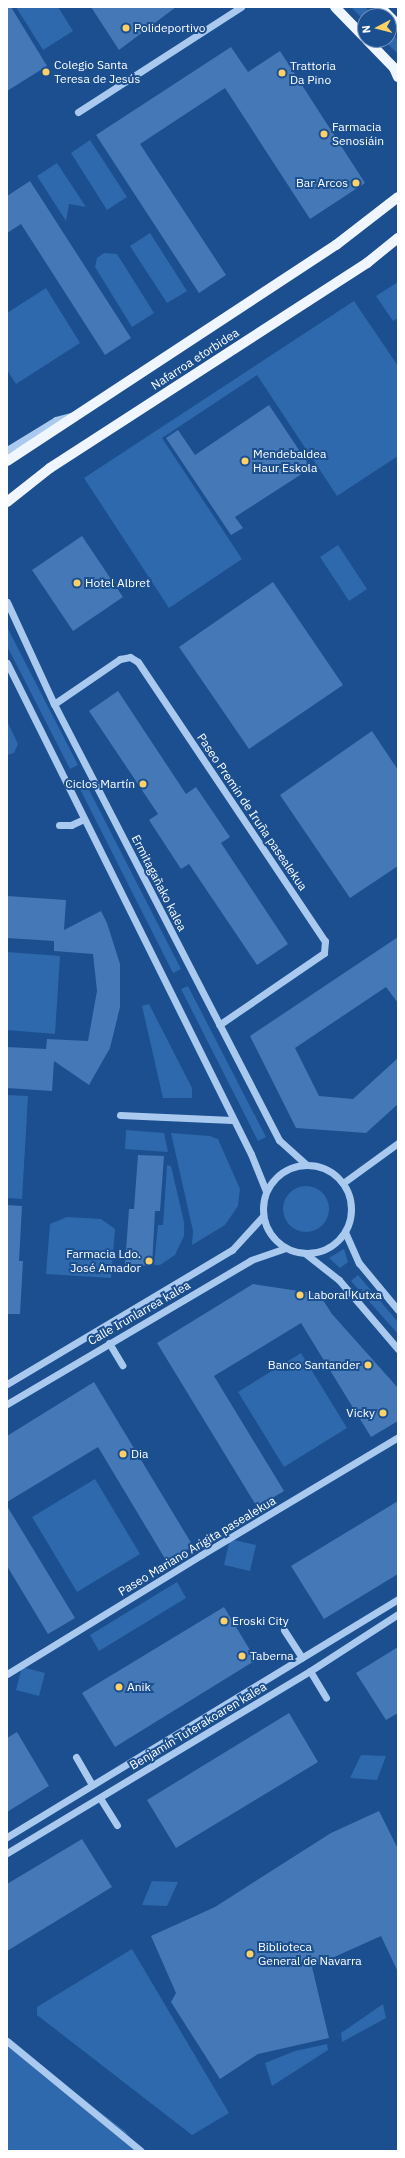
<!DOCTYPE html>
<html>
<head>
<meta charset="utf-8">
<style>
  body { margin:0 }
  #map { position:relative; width:405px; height:2158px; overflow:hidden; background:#1b4f8f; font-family:"IBM Plex Sans",sans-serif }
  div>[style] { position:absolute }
  .green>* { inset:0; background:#2e69ad }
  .round { border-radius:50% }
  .building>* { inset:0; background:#4478b7 }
  .minor>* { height:7px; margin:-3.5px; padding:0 3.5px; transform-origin:3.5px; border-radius:3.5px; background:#a9c9ee }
  .minor>.ring { margin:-3.5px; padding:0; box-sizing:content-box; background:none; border:7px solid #a9c9ee; border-radius:50% }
  .major>* { height:10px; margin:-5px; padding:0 5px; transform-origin:5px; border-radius:5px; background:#f0f6ff }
  .dots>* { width:11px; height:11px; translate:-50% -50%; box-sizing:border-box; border:2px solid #1b4f8f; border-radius:50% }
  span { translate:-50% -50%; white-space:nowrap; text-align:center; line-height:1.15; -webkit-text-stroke:4px #1b4f8f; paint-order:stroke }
  .poi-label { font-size:12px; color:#fff }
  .left { translate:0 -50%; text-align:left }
  .right { translate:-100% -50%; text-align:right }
  .street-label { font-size:12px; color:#fff }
  .frame { position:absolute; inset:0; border:8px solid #fff; pointer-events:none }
  .north { position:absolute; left:357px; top:8px; width:40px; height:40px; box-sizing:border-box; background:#1b4f8f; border:1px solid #7695bc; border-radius:50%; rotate:263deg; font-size:11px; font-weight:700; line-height:16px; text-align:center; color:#fff }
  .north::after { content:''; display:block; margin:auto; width:14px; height:18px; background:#ffd166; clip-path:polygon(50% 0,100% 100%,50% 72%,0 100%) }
</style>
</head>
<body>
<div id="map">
  <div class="green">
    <div style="clip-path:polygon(16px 7px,58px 7px,73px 31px,43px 50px)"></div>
    <div style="clip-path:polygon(351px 7px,365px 7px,374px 16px,365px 16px,365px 21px)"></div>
    <div style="clip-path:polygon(389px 31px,398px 40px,398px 54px,384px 40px,389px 40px)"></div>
    <div style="clip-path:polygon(90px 140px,127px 197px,107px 210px,71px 153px)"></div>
    <div style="clip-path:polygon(57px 163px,86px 207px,69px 204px,66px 221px,37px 176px)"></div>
    <div style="clip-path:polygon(150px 233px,187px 291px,167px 303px,130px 246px)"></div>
    <div style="clip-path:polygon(104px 253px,117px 254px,154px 313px,132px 327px,95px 267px,97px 258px)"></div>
    <div style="clip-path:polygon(398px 282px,398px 318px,393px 321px,376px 296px)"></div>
    <div style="clip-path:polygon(46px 288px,80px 343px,16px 384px,7px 370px,7px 313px)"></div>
    <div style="clip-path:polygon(354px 301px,398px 366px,398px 456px,337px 496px,257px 375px,162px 438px,242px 559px,169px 608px,84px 478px)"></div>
    <div style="clip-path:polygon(338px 545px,367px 589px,349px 601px,320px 557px)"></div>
    <div style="clip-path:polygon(7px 627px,78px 765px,70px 769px,7px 646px)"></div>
    <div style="clip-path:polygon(7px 721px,18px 744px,14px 753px,7px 755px)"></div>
    <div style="clip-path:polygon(85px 782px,181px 969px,173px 973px,78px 785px)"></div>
    <div style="clip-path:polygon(7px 952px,60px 956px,55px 1034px,7px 1030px)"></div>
    <div style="clip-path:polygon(188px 986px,266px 1137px,258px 1141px,181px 989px)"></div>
    <div style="clip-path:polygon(149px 1004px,192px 1088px,192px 1098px,163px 1098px,142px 1006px)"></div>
    <div style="clip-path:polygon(7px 1095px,28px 1096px,22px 1199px,7px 1198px)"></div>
    <div style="clip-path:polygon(126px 1130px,164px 1133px,168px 1152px,125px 1149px)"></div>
    <div style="clip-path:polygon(171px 1133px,210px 1136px,218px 1139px,240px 1189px,238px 1206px,225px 1225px,192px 1245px,193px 1231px)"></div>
    <div style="clip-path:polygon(167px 1165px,171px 1166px,184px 1222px,184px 1236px,175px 1255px,160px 1265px,154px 1265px,158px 1225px,163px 1225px)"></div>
    <div class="round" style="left:283px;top:1186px;width:46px;height:46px"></div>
    <div style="clip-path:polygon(67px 1217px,101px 1219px,115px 1229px,111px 1278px,46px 1274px,50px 1224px)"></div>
    <div style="clip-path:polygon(344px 1249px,348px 1262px,340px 1268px,329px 1258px)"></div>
    <div style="clip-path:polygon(358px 1275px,398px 1322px,398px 1334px,351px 1281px)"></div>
    <div style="clip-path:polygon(301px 1353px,347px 1428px,284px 1467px,238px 1392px)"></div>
    <div style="clip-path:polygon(95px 1479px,140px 1554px,77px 1592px,32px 1517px)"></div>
    <div style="clip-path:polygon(230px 1539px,256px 1545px,250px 1571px,224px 1565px)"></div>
    <div style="clip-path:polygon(177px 1582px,186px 1598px,99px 1651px,90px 1635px)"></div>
    <div style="clip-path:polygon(22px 1667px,45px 1673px,39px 1696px,16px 1690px)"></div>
    <div style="clip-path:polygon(361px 1755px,386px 1756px,377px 1780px,350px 1778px)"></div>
    <div style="clip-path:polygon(152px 1881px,178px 1882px,167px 1906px,142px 1905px)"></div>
    <div style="clip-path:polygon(132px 1949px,229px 2113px,192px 2135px,37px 2015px,37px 2007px)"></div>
    <div style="clip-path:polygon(383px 2004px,386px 2018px,342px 2042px,341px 2033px)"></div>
    <div style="clip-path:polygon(7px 2041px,125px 2131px,141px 2151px,7px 2151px)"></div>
    <div style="clip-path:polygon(327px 2044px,328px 2050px,272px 2086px,265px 2063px,295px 2051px)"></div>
  </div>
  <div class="building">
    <div style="clip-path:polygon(7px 7px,11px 7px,47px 66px,7px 91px)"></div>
    <div style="clip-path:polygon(91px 7px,176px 7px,119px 50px)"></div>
    <div style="clip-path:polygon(231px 47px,248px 72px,280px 51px,365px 183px,310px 219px,225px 88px,140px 144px,226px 275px,199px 293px,96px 135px)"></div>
    <div style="clip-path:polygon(30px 181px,131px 338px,105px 355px,21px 224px,7px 233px,7px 196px)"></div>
    <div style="clip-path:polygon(269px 405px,311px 468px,235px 517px,243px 528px,231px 535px,166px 438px,178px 430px,195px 455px)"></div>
    <div style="clip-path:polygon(82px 536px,123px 597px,73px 631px,32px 570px)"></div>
    <div style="clip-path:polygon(273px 582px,343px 685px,249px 749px,179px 647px)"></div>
    <div style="clip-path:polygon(118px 691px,186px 794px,196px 787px,230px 837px,221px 843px,288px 944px,257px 965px,189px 864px,181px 869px,149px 820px,158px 814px,89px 711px)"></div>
    <div style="clip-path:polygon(372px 731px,398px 770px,398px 866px,350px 898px,280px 795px)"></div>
    <div style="clip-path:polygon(7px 896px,66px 900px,64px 930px,101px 911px,107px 923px,120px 964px,120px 1007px,110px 1048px,89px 1085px,54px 1061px,52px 1091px,7px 1088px,7px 1047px,46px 1049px,47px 1039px,88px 1041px,97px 991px,93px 954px,54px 951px,54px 941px,7px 938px)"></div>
    <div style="clip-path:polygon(398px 937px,398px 1003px,386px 987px,295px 1048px,319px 1096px,353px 1099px,398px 1058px,398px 1104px,366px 1133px,296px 1128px,250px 1036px)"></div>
    <div style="clip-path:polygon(138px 1155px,164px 1156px,160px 1211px,155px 1211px,152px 1266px,125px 1264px,129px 1209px,134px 1209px)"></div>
    <div style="clip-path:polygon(7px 1205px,22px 1206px,19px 1261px,23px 1261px,20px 1314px,7px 1314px)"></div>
    <div style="clip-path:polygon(253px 1284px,319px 1294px,332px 1314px,398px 1388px,398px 1421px,371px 1437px,301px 1323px,214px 1376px,284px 1491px,257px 1507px,157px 1343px)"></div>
    <div style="clip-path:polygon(94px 1382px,193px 1546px,167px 1562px,98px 1447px,7px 1502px,7px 1436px)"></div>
    <div style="clip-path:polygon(398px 1501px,398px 1574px,324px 1619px,291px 1566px)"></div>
    <div style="clip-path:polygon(7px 1506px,75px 1618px,48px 1634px,7px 1566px)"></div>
    <div style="clip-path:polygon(224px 1607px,256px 1660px,115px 1747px,82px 1693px)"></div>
    <div style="clip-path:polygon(398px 1647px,398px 1713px,386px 1720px,356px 1673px)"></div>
    <div style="clip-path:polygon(289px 1713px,318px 1762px,176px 1848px,147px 1800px)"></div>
    <div style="clip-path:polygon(17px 1732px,49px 1786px,7px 1812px,7px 1738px)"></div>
    <div style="clip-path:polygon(379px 1811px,398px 1849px,398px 1972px,381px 1936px,312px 1967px,329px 2038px,258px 2054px,220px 2079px,171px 2002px,176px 1993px,151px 1936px,215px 1907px,331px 1833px)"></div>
    <div style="clip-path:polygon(82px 1839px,112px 1887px,7px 1951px,7px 1884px)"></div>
  </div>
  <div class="minor">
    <div style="left:78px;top:112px;width:194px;rotate:-32.8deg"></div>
    <div style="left:7px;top:450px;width:57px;rotate:-31.5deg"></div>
    <div style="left:56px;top:420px;width:16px;rotate:-15deg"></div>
    <div style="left:7px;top:602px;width:112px;rotate:65.3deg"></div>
    <div style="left:54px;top:704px;width:491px;rotate:62.7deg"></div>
    <div style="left:279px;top:1140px;width:36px;rotate:42deg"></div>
    <div style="left:7px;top:663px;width:548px;rotate:63.58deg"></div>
    <div style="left:251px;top:1154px;width:40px;rotate:68deg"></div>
    <div style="left:54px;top:704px;width:80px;rotate:-34.3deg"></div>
    <div style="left:120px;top:659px;width:10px;rotate:-11deg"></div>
    <div style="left:130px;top:657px;width:9px;rotate:32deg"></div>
    <div style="left:138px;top:662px;width:336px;rotate:56.2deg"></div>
    <div style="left:325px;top:941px;width:12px;rotate:95deg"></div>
    <div style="left:324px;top:953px;width:127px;rotate:145.6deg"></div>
    <div style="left:59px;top:825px;width:12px"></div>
    <div style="left:71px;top:825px;width:14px;rotate:-25deg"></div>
    <div style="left:120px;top:1115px;width:112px;rotate:2.6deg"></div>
    <div class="ring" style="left:263px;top:1165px;width:81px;height:81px"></div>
    <div style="left:343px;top:1183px;width:68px;rotate:-36deg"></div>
    <div style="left:345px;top:1232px;width:34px;rotate:66deg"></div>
    <div style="left:359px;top:1263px;width:61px;rotate:50.3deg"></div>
    <div style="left:306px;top:1254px;width:42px;rotate:38.2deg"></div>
    <div style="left:339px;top:1280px;width:91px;rotate:49.5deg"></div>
    <div style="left:109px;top:1343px;width:26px;rotate:59deg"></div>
    <div style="left:7px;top:1384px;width:262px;rotate:-30.8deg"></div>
    <div style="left:232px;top:1250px;width:46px;rotate:-47.6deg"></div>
    <div style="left:7px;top:1404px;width:283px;rotate:-30.5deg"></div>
    <div style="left:251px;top:1260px;width:36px;rotate:-19deg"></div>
    <div style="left:284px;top:1630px;width:33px;rotate:57deg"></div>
    <div style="left:310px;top:1671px;width:31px;rotate:59deg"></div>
    <div style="left:7px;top:1674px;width:228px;rotate:-31.5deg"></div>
    <div style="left:201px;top:1555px;width:230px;rotate:-30.9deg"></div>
    <div style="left:76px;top:1757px;width:32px;rotate:60deg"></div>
    <div style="left:100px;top:1798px;width:32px;rotate:58deg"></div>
    <div style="left:7px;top:1837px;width:458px;rotate:-31.3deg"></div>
    <div style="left:7px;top:1853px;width:353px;rotate:-31deg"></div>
    <div style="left:310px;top:1671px;width:105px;rotate:-32.9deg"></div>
    <div style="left:7px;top:2041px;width:173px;rotate:39.4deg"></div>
  </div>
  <div class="major">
    <div style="left:335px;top:7px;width:43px;rotate:45.9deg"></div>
    <div style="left:380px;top:7px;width:25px;rotate:45deg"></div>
    <div style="left:367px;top:40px;width:39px;rotate:46deg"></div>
    <div style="left:394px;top:68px;width:10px;rotate:66deg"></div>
    <div style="left:7px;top:461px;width:394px;rotate:-33.3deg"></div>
    <div style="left:336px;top:245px;width:78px;rotate:-37.7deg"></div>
    <div style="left:7px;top:502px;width:55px;rotate:-38.3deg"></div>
    <div style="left:50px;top:468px;width:378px;rotate:-32.9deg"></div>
    <div style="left:367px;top:263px;width:40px;rotate:-39deg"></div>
  </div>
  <div class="dots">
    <div style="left:126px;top:28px;background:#ffd166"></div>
    <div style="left:46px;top:72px;background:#ffd166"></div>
    <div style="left:282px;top:73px;background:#ffd166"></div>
    <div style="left:324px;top:134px;background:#ffd166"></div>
    <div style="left:356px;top:183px;background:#ffd166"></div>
    <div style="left:245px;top:461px;background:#ffd166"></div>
    <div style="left:77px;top:583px;background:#ffd166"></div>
    <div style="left:143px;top:784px;background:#ffd166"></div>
    <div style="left:149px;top:1261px;background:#ffd166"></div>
    <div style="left:300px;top:1295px;background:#ffd166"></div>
    <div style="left:368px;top:1365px;background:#ffd166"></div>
    <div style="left:383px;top:1413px;background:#ffd166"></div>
    <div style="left:123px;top:1454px;background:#ffd166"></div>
    <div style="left:224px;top:1621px;background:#ffd166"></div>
    <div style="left:242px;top:1656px;background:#ffd166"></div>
    <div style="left:119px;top:1687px;background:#ffd166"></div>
    <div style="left:250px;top:1954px;background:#ffd166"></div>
  </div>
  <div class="poi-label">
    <span class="left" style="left:134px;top:28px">Polideportivo</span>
    <span class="left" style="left:54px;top:72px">Colegio Santa<br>Teresa de Jesús</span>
    <span class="left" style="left:290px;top:73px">Trattoria<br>Da Pino</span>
    <span class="left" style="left:332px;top:134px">Farmacia<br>Senosiáin</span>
    <span class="right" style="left:348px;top:183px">Bar Arcos</span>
    <span class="left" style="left:253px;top:461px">Mendebaldea<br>Haur Eskola</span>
    <span class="left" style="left:85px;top:583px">Hotel Albret</span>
    <span class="right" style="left:135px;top:784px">Ciclos Martín</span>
    <span class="right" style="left:141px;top:1261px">Farmacia Ldo.<br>José Amador</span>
    <span class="left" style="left:308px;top:1295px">Laboral Kutxa</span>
    <span class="right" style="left:360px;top:1365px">Banco Santander</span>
    <span class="right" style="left:375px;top:1413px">Vicky</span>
    <span class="left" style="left:131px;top:1454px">Dia</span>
    <span class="left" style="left:232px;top:1621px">Eroski City</span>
    <span class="left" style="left:250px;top:1656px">Taberna</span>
    <span class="left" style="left:127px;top:1687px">Anik</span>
    <span class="left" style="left:258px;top:1954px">Biblioteca<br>General de Navarra</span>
  </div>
  <div class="street-label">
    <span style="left:195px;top:359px;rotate:-33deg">Nafarroa etorbidea</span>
    <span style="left:252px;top:812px;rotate:56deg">Paseo Premin de Iruña pasealekua</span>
    <span style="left:159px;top:883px;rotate:63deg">Ermitagañako kalea</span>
    <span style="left:139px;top:1313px;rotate:-30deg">Calle Irunlarrea kalea</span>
    <span style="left:197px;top:1546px;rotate:-31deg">Paseo Mariano Arigita pasealekua</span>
    <span style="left:198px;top:1726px;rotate:-31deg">Benjamín Tuterakoaren kalea</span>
  </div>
  <div class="frame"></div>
  <div class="north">N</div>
</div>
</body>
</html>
